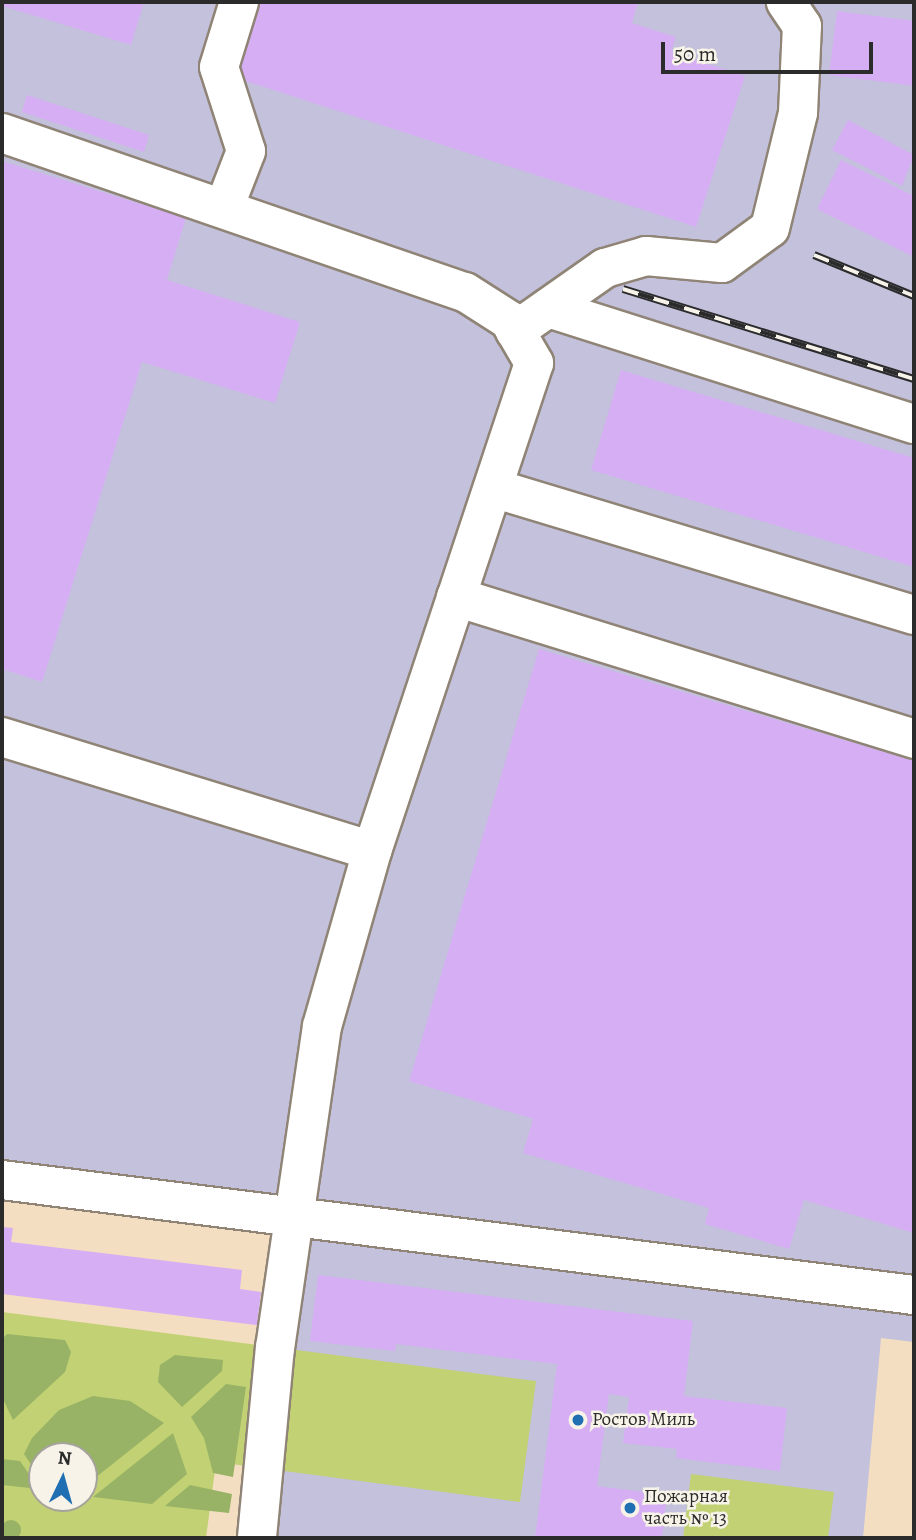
<!DOCTYPE html>
<html>
<head>
<meta charset="utf-8">
<style>
  body { margin:0 }
  #map { position:relative; width:916px; height:1540px; overflow:hidden; background:#f3dec2; font-family:Alegreya,serif }
  div>[style] { position:absolute }
  .industrial>* { inset:0; background:#c3c1db }
  .green>* { inset:0; background:#c1d173 }
  .forest>* { inset:0; background:#98b365 }
  .round { border-radius:50% }
  .building>* { inset:0; background:#d6aef4 }
  .roads { filter:drop-shadow(2px 0 #8f8476) drop-shadow(-2px 0 #8f8476) drop-shadow(0 2px #8f8476) drop-shadow(0 -2px #8f8476) }
  .minor>* { height:38px; margin:-19px; padding:0 19px; transform-origin:19px; border-radius:19px; background:#fff }
  .rail>* { height:8px; margin-top:-4px; transform-origin:0; background:repeating-linear-gradient(90deg,#f7f3e8 0 16px,#2b2b2b 0 32px); box-sizing:border-box; border-block:2px solid #2b2b2b }
  .dots>* { width:19px; height:19px; translate:-50% -50%; box-sizing:border-box; border:4px solid #f7f3e8; border-radius:50% }
  span { translate:-50% -50%; white-space:nowrap; text-align:center; line-height:1.15; -webkit-text-stroke:5px #f7f3e8; paint-order:stroke }
  .poi-label { font-size:19px; color:#2b2b2b }
  .left { translate:0 -50%; text-align:left }
  .frame { position:absolute; inset:0; border:4px solid #2b2b2b; pointer-events:none }
  .north { position:absolute; left:28px; top:1442px; width:70px; height:70px; box-sizing:border-box; background:#f7f3e8; border:2px solid #a5a39c; border-radius:50%; rotate:5deg; font-size:19px; font-weight:700; line-height:28px; text-align:center; color:#2b2b2b }
  .north::after { content:''; display:block; margin:auto; width:24px; height:32px; background:#1f6fb2; clip-path:polygon(50% 0,100% 100%,50% 72%,0 100%) }
  .scale { position:absolute; left:661px; top:42px; width:212px; height:32px; box-sizing:border-box; border:4px solid #2b2b2b; border-top:0; padding-left:9px; font-size:21px; line-height:24px; white-space:nowrap; color:#2b2b2b; -webkit-text-stroke:5px #f7f3e8; paint-order:stroke }
</style>
</head>
<body>
<div id="map">
  <div class="industrial">
    <div style="clip-path:polygon(2px 2px,914px 2px,914px 1342px,881px 1338px,863px 1538px,265px 1538px,275px 1231px,2px 1191px)"></div>
  </div>
  <div class="green">
    <div style="clip-path:polygon(evenodd,2px 1312px,536px 1381px,520px 1502px,216px 1462px,206px 1538px,2px 1538px,2px 1312px,42px 1456px,84px 1456px,84px 1498px,42px 1498px,42px 1456px)"></div>
    <div style="clip-path:polygon(691px 1474px,834px 1492px,828px 1538px,683px 1538px)"></div>
  </div>
  <div class="forest">
    <div style="clip-path:polygon(7px 1334px,65px 1340px,71px 1352px,65px 1372px,13px 1420px,2px 1397px,2px 1339px)"></div>
    <div style="clip-path:polygon(175px 1355px,223px 1360px,222px 1371px,182px 1407px,158px 1382px,160px 1365px)"></div>
    <div style="clip-path:polygon(226px 1384px,246px 1387px,233px 1477px,213px 1473px,204px 1438px,191px 1417px)"></div>
    <div style="clip-path:polygon(93px 1396px,130px 1401px,164px 1423px,90px 1482px,84px 1482px,84px 1456px,42px 1456px,39px 1476px,24px 1454px,32px 1438px,59px 1410px)"></div>
    <div style="clip-path:polygon(173px 1433px,187px 1474px,152px 1504px,93px 1497px)"></div>
    <div style="clip-path:polygon(2px 1459px,20px 1461px,31px 1477px,30px 1488px,2px 1485px)"></div>
    <div style="clip-path:polygon(190px 1485px,232px 1494px,229px 1513px,165px 1506px)"></div>
    <div class="round" style="left:1px;top:1520px;width:20px;height:20px"></div>
  </div>
  <div class="building">
    <div style="clip-path:polygon(2px 2px,144px 2px,131px 45px,2px 6px)"></div>
    <div style="clip-path:polygon(251px 2px,638px 2px,632px 23px,676px 37px,671px 52px,745px 76px,696px 227px,227px 75px)"></div>
    <div style="clip-path:polygon(837px 11px,914px 21px,914px 86px,829px 75px)"></div>
    <div style="clip-path:polygon(27px 95px,149px 135px,144px 152px,22px 112px)"></div>
    <div style="clip-path:polygon(848px 120px,914px 155px,902px 186px,832px 150px)"></div>
    <div style="clip-path:polygon(841px 160px,914px 196px,914px 257px,817px 209px)"></div>
    <div style="clip-path:polygon(2px 161px,186px 218px,167px 280px,300px 322px,275px 403px,142px 362px,42px 682px,2px 669px)"></div>
    <div style="clip-path:polygon(621px 370px,914px 458px,914px 567px,591px 470px)"></div>
    <div style="clip-path:polygon(539px 649px,914px 761px,914px 1233px,804px 1200px,789px 1249px,705px 1224px,709px 1208px,523px 1153px,533px 1119px,409px 1081px)"></div>
    <div style="clip-path:polygon(2px 1227px,13px 1228px,11px 1242px,242px 1270px,240px 1289px,261px 1292px,257px 1325px,2px 1294px)"></div>
    <div style="clip-path:polygon(318px 1275px,693px 1321px,684px 1396px,787px 1408px,780px 1471px,676px 1458px,677px 1449px,623px 1443px,629px 1397px,609px 1394px,597px 1486px,667px 1495px,662px 1538px,535px 1538px,557px 1364px,396px 1344px,395px 1351px,310px 1341px)"></div>
  </div>
  <div class="roads">
    <div class="minor">
      <div style="left:2px;top:133px;width:490px;rotate:19deg"></div>
      <div style="left:465px;top:292px;width:52px;rotate:32.5deg"></div>
      <div style="left:509px;top:320px;width:50px;rotate:59.8deg"></div>
      <div style="left:534px;top:363px;width:514px;rotate:108.36deg"></div>
      <div style="left:372px;top:851px;width:182px;rotate:105.9deg"></div>
      <div style="left:322px;top:1026px;width:324px;rotate:98.3deg"></div>
      <div style="left:275px;top:1347px;width:192px;rotate:95.4deg"></div>
      <div style="left:224px;top:208px;width:61px;rotate:-68.9deg"></div>
      <div style="left:246px;top:151px;width:88px;rotate:-107.8deg"></div>
      <div style="left:219px;top:67px;width:68px;rotate:-72.9deg"></div>
      <div style="left:548px;top:308px;width:384px;rotate:17.6deg"></div>
      <div style="left:515px;top:331px;width:110px;rotate:-35deg"></div>
      <div style="left:605px;top:268px;width:43px;rotate:-16.3deg"></div>
      <div style="left:646px;top:256px;width:76px;rotate:5.3deg"></div>
      <div style="left:722px;top:263px;width:59px;rotate:-36.1deg"></div>
      <div style="left:770px;top:228px;width:118px;rotate:-76.3deg"></div>
      <div style="left:798px;top:113px;width:87px;rotate:-87.4deg"></div>
      <div style="left:802px;top:26px;width:29px;rotate:-124deg"></div>
      <div style="left:493px;top:488px;width:440px;rotate:16.8deg"></div>
      <div style="left:456px;top:597px;width:480px;rotate:17.2deg"></div>
      <div style="left:2px;top:737px;width:387px;rotate:17.1deg"></div>
      <div style="left:2px;top:1180px;width:919px;rotate:7.19deg"></div>
    </div>
  </div>
  <div class="rail">
    <div style="left:814px;top:255px;width:108px;rotate:22.3deg"></div>
    <div style="left:623px;top:289px;width:305px;rotate:17.2deg"></div>
  </div>
  <div class="dots">
    <div style="left:578px;top:1420px;background:#1f6fb2"></div>
    <div style="left:630px;top:1508px;background:#1f6fb2"></div>
  </div>
  <div class="poi-label">
    <span class="left" style="left:592px;top:1420px">Ростов Миль</span>
    <span class="left" style="left:644px;top:1508px">Пожарная<br>часть № 13</span>
  </div>
  <div class="frame"></div>
  <div class="north">N</div>
  <div class="scale">50 m</div>
</div>
</body>
</html>
